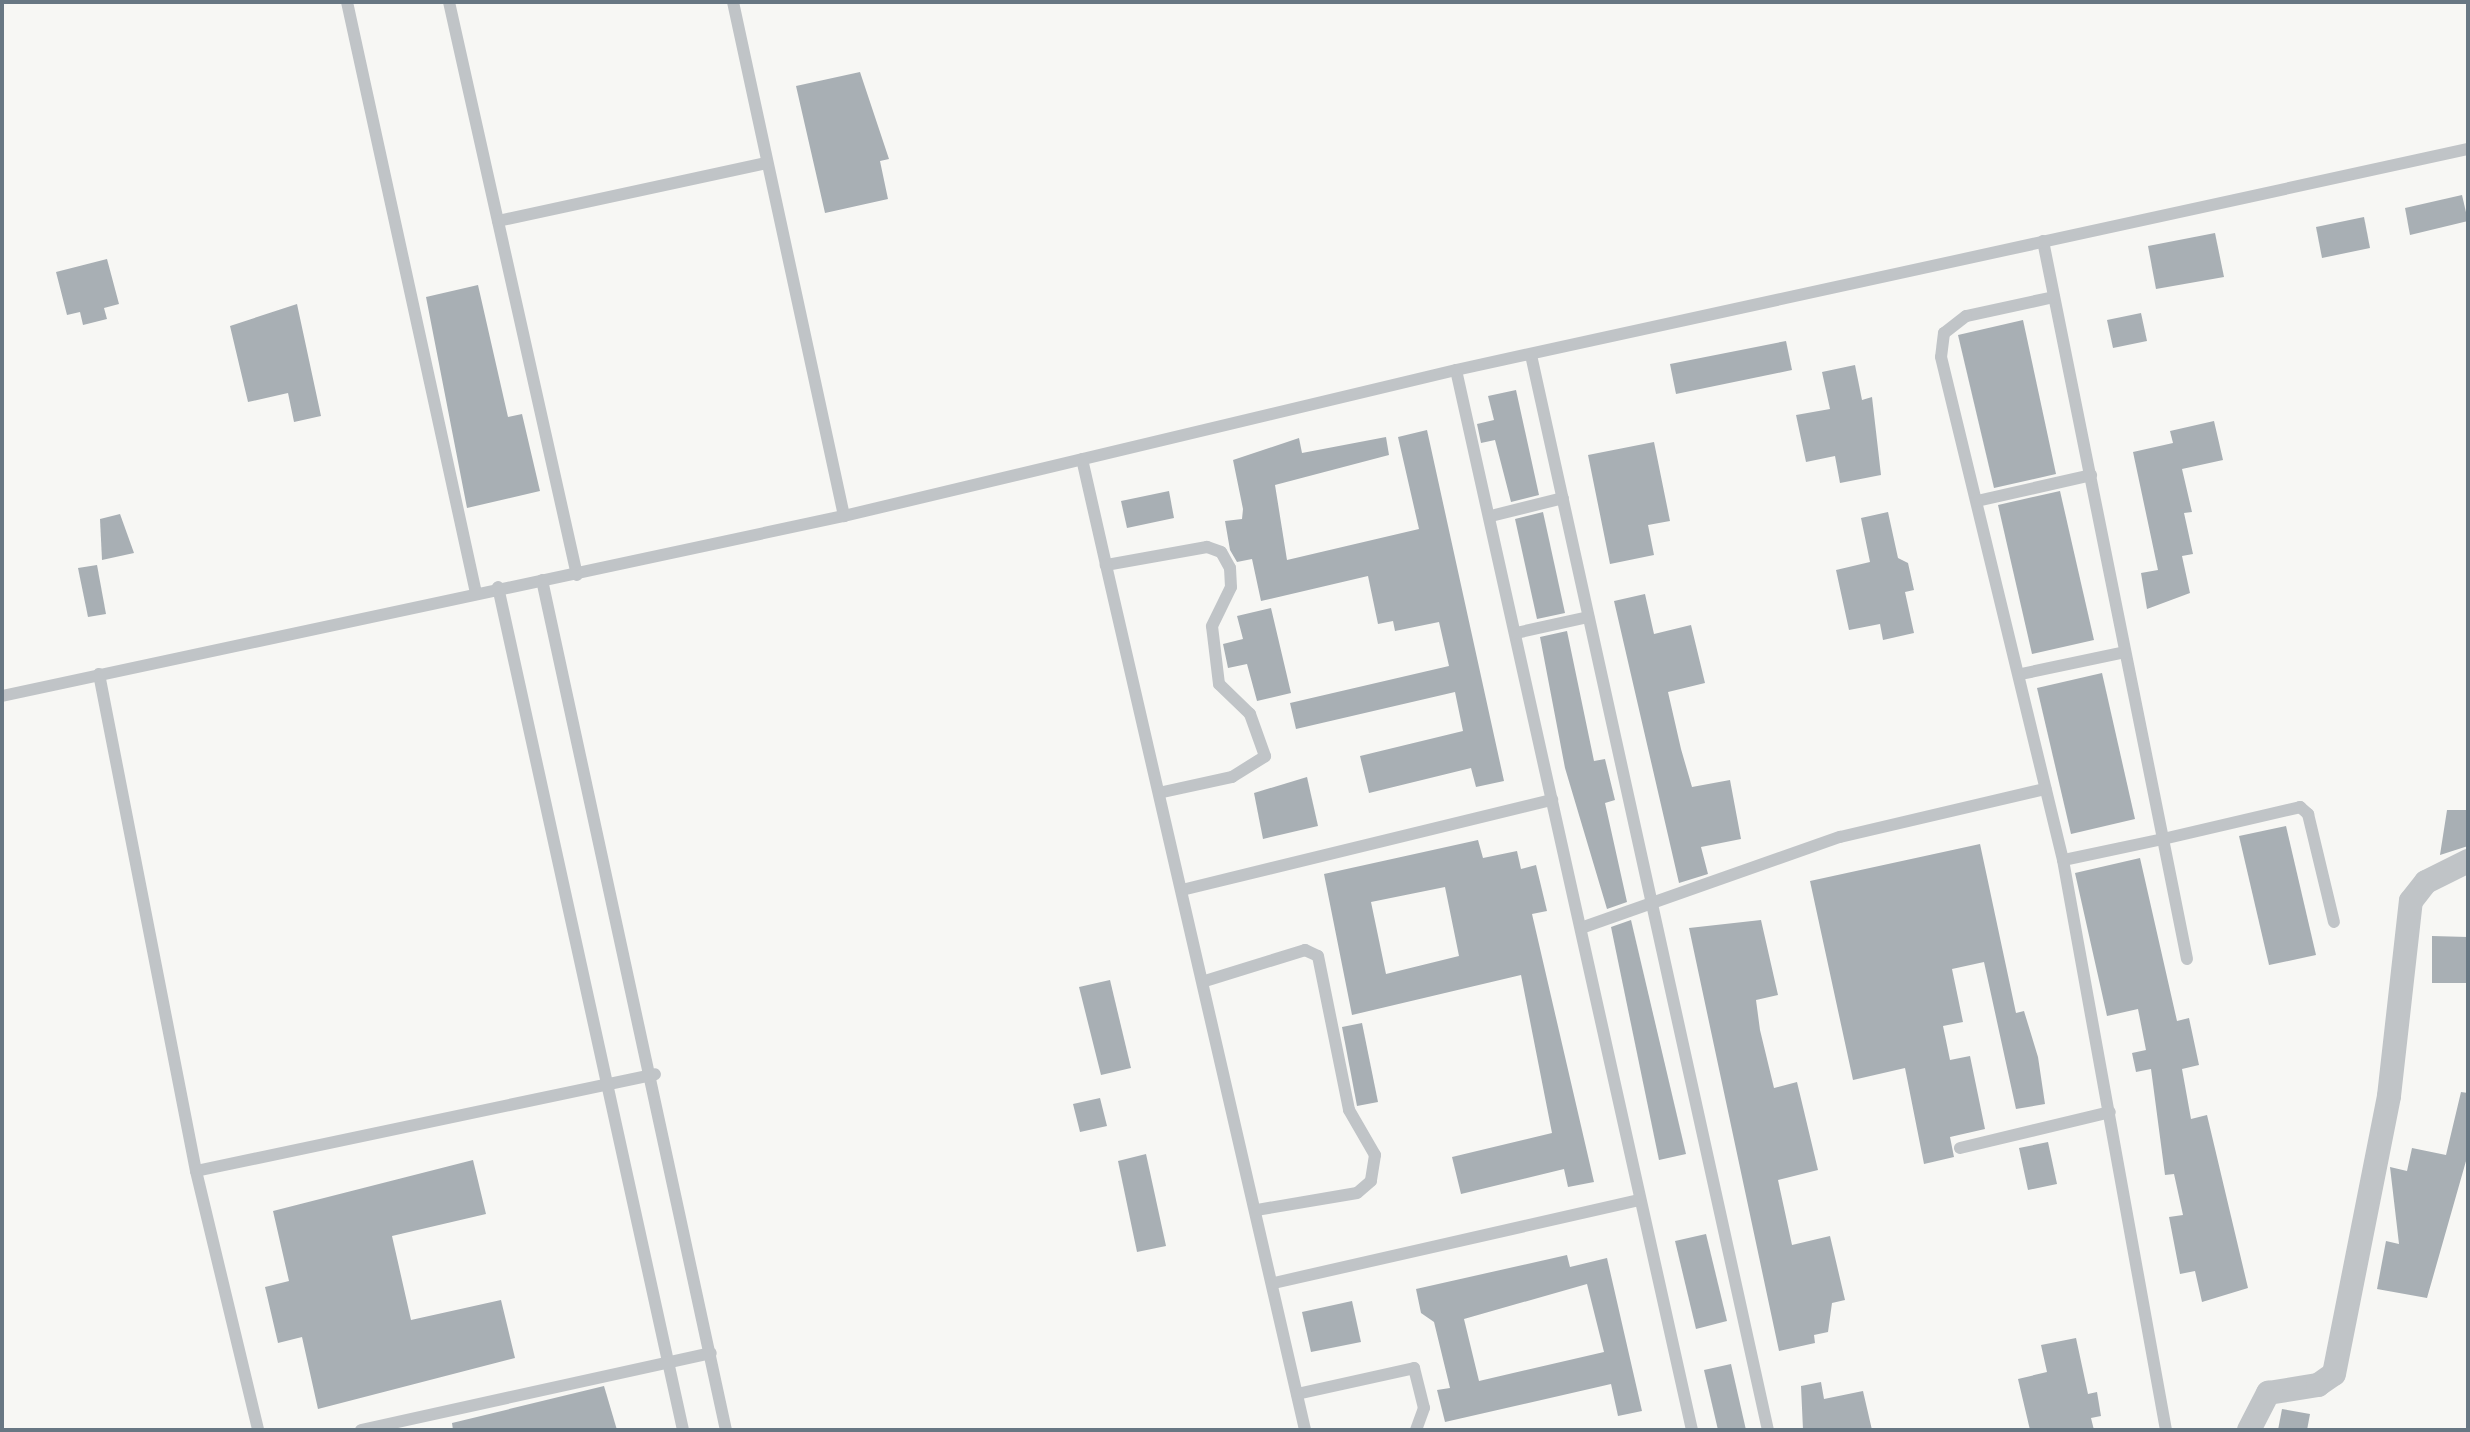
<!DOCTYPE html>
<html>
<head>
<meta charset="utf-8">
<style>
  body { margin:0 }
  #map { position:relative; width:2470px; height:1432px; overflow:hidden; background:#f7f7f4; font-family:Helvetica,sans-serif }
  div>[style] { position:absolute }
  .building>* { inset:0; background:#a8afb4 }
  .service>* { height:12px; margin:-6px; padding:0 6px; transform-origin:6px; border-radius:6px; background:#c0c4c7 }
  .minor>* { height:24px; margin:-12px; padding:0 12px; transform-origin:12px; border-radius:12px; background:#c0c4c7 }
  span { translate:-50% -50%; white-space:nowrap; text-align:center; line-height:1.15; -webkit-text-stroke:8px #fff; paint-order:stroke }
  .frame { position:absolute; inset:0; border:4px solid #687783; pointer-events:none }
</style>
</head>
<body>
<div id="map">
  <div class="building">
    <div style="clip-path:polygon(860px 72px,889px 159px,880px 161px,888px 199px,825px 213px,796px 86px)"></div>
    <div style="clip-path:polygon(2462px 195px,2468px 221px,2410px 235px,2405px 208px)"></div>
    <div style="clip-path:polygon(2364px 217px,2370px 248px,2322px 258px,2316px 227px)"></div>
    <div style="clip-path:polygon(2215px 233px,2224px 277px,2156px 289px,2148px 246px)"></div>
    <div style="clip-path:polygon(107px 259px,119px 304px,104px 308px,107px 319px,83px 325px,80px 312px,67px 315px,56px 272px)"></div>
    <div style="clip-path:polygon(478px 285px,508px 417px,522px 414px,540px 491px,467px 508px,426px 297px)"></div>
    <div style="clip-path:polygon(297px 304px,321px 416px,294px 422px,288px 393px,248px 402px,230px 326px)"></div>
    <div style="clip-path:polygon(2141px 313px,2147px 341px,2113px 348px,2107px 320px)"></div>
    <div style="clip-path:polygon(2023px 320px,2056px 474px,1994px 488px,1958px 335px)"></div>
    <div style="clip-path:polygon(1786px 341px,1792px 370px,1676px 394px,1670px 364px)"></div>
    <div style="clip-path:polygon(1855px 365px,1862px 400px,1872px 397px,1881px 475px,1840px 483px,1835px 456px,1806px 462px,1796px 415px,1830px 409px,1822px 372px)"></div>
    <div style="clip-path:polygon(1516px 390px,1539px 495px,1511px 502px,1495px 440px,1481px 443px,1477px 424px,1494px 420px,1488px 396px)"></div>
    <div style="clip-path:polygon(2214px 421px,2223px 460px,2182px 469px,2192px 512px,2184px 513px,2193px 554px,2182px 556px,2190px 593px,2147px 609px,2141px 573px,2158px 570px,2133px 452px,2173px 443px,2170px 431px)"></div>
    <div style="clip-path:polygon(1427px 430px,1504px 781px,1476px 787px,1471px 768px,1369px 793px,1360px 756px,1463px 731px,1455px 692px,1296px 729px,1290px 703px,1449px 666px,1439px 622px,1395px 631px,1393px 621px,1378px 624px,1368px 576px,1261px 601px,1252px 559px,1237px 562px,1230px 550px,1225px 521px,1242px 519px,1243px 509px,1233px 460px,1299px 438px,1302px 453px,1386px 437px,1389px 455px,1275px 485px,1287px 560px,1419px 529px,1398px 437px)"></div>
    <div style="clip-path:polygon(1654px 442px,1670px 521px,1648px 525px,1654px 555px,1610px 564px,1588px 455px)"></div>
    <div style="clip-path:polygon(1169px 491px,1174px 518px,1127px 528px,1121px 501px)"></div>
    <div style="clip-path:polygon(2060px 491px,2094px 640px,2032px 654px,1998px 505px)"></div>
    <div style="clip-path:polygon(1543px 512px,1565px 613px,1537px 619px,1515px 519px)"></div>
    <div style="clip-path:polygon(1888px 512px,1898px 558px,1908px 563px,1914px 590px,1905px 592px,1914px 633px,1883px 640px,1880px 624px,1849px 630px,1836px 570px,1870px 562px,1861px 518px)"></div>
    <div style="clip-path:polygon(120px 514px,134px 553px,102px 560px,100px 519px)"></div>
    <div style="clip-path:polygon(97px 565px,106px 614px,88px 617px,78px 568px)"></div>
    <div style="clip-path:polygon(1645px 594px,1654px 634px,1691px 625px,1705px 683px,1668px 692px,1681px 749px,1692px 787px,1730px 780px,1741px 839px,1701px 847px,1708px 874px,1679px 883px,1614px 601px)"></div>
    <div style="clip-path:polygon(1271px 608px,1291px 693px,1257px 701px,1247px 664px,1228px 668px,1223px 644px,1243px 639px,1237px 616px)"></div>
    <div style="clip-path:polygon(1567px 631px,1594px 761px,1605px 759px,1615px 800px,1605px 803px,1627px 902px,1607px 909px,1565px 768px,1540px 637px)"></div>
    <div style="clip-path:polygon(2102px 673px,2135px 819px,2071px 834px,2037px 688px)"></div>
    <div style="clip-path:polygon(1307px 777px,1318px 826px,1263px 839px,1254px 793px)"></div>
    <div style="clip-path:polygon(2447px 810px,2468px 810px,2468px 846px,2440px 855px)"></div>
    <div style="clip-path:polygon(2286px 826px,2316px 955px,2269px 965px,2239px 836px)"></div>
    <div style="clip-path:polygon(evenodd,1478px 840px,1483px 858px,1517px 851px,1521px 869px,1536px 865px,1547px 911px,1532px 914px,1594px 1182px,1568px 1187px,1564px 1169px,1461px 1194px,1452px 1157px,1552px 1133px,1521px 975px,1352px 1015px,1324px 874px,1478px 840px,1445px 887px,1459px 956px,1386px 974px,1371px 902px,1445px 887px)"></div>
    <div style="clip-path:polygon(1980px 844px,2016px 1013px,2024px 1011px,2038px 1057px,2045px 1104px,2016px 1109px,1984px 962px,1952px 969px,1963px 1022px,1943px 1026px,1950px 1060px,1970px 1056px,1985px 1129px,1950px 1137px,1954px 1157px,1924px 1164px,1905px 1068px,1853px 1080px,1810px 881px)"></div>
    <div style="clip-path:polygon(2140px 858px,2177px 1021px,2189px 1018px,2199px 1065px,2182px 1069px,2191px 1119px,2207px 1115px,2248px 1288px,2202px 1302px,2195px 1271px,2180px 1274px,2169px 1217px,2183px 1215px,2174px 1174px,2165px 1175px,2151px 1069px,2136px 1072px,2132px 1053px,2146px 1050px,2138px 1009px,2107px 1016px,2075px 873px)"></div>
    <div style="clip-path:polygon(1631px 920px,1686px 1154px,1659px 1160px,1611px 927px)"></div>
    <div style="clip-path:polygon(1761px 920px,1778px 995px,1756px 1000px,1760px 1030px,1774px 1088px,1797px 1082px,1818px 1170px,1778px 1180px,1792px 1245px,1830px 1236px,1845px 1300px,1832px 1303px,1828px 1332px,1814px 1335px,1815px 1343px,1779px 1351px,1689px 928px)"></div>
    <div style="clip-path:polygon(2432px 936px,2468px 937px,2468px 983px,2432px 983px)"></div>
    <div style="clip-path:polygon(1110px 980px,1131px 1068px,1101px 1075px,1079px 987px)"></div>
    <div style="clip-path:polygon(1362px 1023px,1378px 1102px,1357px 1106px,1342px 1027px)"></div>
    <div style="clip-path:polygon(2461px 1092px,2468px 1093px,2468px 1154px,2427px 1298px,2377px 1289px,2386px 1241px,2399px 1244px,2390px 1167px,2407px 1171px,2412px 1148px,2446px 1155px)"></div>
    <div style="clip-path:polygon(1100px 1098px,1107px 1126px,1080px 1132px,1073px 1104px)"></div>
    <div style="clip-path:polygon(2048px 1142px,2057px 1184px,2028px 1190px,2019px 1148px)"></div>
    <div style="clip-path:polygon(1146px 1154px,1166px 1246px,1137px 1252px,1118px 1161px)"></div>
    <div style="clip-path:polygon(473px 1160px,486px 1214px,392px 1236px,411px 1320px,501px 1300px,515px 1358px,318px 1409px,302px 1337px,278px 1343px,265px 1287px,289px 1281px,273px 1211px)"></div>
    <div style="clip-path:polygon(1706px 1234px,1727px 1321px,1696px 1329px,1675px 1241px)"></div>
    <div style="clip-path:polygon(evenodd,1567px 1255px,1570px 1267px,1607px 1258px,1642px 1411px,1618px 1416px,1611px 1384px,1445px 1422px,1437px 1390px,1450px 1388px,1434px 1322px,1421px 1313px,1416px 1289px,1567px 1255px,1587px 1284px,1604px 1352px,1479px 1381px,1464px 1319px,1587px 1284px)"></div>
    <div style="clip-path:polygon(1352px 1301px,1361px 1342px,1311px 1352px,1302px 1312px)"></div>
    <div style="clip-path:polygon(2076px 1338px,2088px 1394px,2097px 1392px,2101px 1416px,2091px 1418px,2094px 1430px,2030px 1430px,2018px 1379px,2047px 1372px,2041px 1345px)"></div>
    <div style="clip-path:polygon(1731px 1364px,1746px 1430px,1718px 1430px,1704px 1370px)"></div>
    <div style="clip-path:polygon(1821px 1382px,1824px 1399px,1863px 1391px,1872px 1430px,1803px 1430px,1801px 1386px)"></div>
    <div style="clip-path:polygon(604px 1386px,617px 1430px,453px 1430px,452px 1423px)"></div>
    <div style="clip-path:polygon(2282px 1409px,2310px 1414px,2307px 1430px,2278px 1430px)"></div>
  </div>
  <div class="service">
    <div style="left:347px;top:2px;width:605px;rotate:77.69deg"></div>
    <div style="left:449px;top:2px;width:587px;rotate:77.41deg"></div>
    <div style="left:733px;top:2px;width:526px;rotate:77.81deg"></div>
    <div style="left:498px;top:221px;width:274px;rotate:-12.2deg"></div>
    <div style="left:2043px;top:241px;width:610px;rotate:78.65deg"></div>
    <div style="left:2163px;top:839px;width:102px;rotate:168.1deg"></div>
    <div style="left:2054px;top:297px;width:90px;rotate:167.8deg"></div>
    <div style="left:1966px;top:316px;width:28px;rotate:142deg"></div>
    <div style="left:1944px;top:333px;width:24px;rotate:97deg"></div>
    <div style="left:1941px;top:357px;width:518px;rotate:76.37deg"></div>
    <div style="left:2063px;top:860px;width:579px;rotate:79.76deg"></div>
    <div style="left:1531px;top:355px;width:1101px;rotate:77.57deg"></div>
    <div style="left:1456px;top:370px;width:1086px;rotate:77.45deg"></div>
    <div style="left:1082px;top:459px;width:109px;rotate:77.2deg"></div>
    <div style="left:1977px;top:501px;width:117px;rotate:-12.8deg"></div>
    <div style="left:1491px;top:516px;width:74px;rotate:-14deg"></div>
    <div style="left:542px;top:580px;width:870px;rotate:77.79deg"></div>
    <div style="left:498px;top:587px;width:863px;rotate:77.62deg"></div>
    <div style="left:1516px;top:633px;width:74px;rotate:-12.5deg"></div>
    <div style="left:99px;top:674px;width:506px;rotate:78.96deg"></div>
    <div style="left:196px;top:1171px;width:266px;rotate:76.5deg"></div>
    <div style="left:2021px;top:674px;width:106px;rotate:-11.9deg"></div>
    <div style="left:2px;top:696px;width:861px;rotate:-12.07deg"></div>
    <div style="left:844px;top:516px;width:629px;rotate:-13.42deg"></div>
    <div style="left:1456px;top:370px;width:1036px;rotate:-12.32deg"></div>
    <div style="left:1163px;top:792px;width:71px;rotate:-12.3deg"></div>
    <div style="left:1232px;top:777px;width:39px;rotate:-32deg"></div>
    <div style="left:1265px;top:756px;width:45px;rotate:-109.7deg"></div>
    <div style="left:1250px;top:714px;width:43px;rotate:-135.9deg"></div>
    <div style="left:1219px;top:684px;width:58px;rotate:-96.9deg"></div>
    <div style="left:1212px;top:626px;width:43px;rotate:-64deg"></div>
    <div style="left:1231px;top:587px;width:19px;rotate:-93deg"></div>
    <div style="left:1230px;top:568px;width:18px;rotate:-119deg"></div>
    <div style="left:1221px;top:552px;width:15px;rotate:-160deg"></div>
    <div style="left:1207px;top:547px;width:103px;rotate:169.9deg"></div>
    <div style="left:1106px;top:565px;width:888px;rotate:77.04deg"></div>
    <div style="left:1186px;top:889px;width:377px;rotate:-13.7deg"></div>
    <div style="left:1581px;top:928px;width:275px;rotate:-19.4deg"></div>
    <div style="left:1840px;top:837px;width:211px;rotate:-13.2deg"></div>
    <div style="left:2187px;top:959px;width:122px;rotate:-101.3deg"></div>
    <div style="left:2163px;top:839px;width:141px;rotate:-13.1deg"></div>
    <div style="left:2300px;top:807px;width:11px;rotate:41deg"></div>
    <div style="left:2308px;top:814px;width:111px;rotate:76.5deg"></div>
    <div style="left:1205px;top:981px;width:105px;rotate:-17.2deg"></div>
    <div style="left:1305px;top:950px;width:14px;rotate:25deg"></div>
    <div style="left:1318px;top:956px;width:157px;rotate:78.6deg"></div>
    <div style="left:1349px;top:1110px;width:52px;rotate:60deg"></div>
    <div style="left:1375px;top:1155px;width:26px;rotate:99deg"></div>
    <div style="left:1371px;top:1181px;width:18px;rotate:139deg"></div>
    <div style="left:1357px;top:1193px;width:101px;rotate:170.4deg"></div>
    <div style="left:1960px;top:1148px;width:154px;rotate:-13.5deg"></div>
    <div style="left:196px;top:1171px;width:469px;rotate:-11.9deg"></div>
    <div style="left:1274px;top:1283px;width:375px;rotate:-12.8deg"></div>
    <div style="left:1297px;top:1394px;width:120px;rotate:-12.5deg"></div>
    <div style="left:1414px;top:1368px;width:41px;rotate:76deg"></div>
    <div style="left:1424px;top:1408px;width:23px;rotate:110deg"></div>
    <div style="left:361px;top:1430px;width:358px;rotate:-12.4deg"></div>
  </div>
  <div class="minor">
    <div style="left:2249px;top:1430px;width:42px;rotate:-62.8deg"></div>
    <div style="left:2268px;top:1393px;width:51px;rotate:-9.1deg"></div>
    <div style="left:2318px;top:1385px;width:19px;rotate:-35deg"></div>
    <div style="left:2334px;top:1374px;width:283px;rotate:-78.8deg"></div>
    <div style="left:2389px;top:1096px;width:196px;rotate:-83.6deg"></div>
    <div style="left:2411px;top:901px;width:24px;rotate:-52deg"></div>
    <div style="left:2426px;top:882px;width:47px;rotate:-26.6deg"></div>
  </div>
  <div class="frame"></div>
</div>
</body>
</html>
